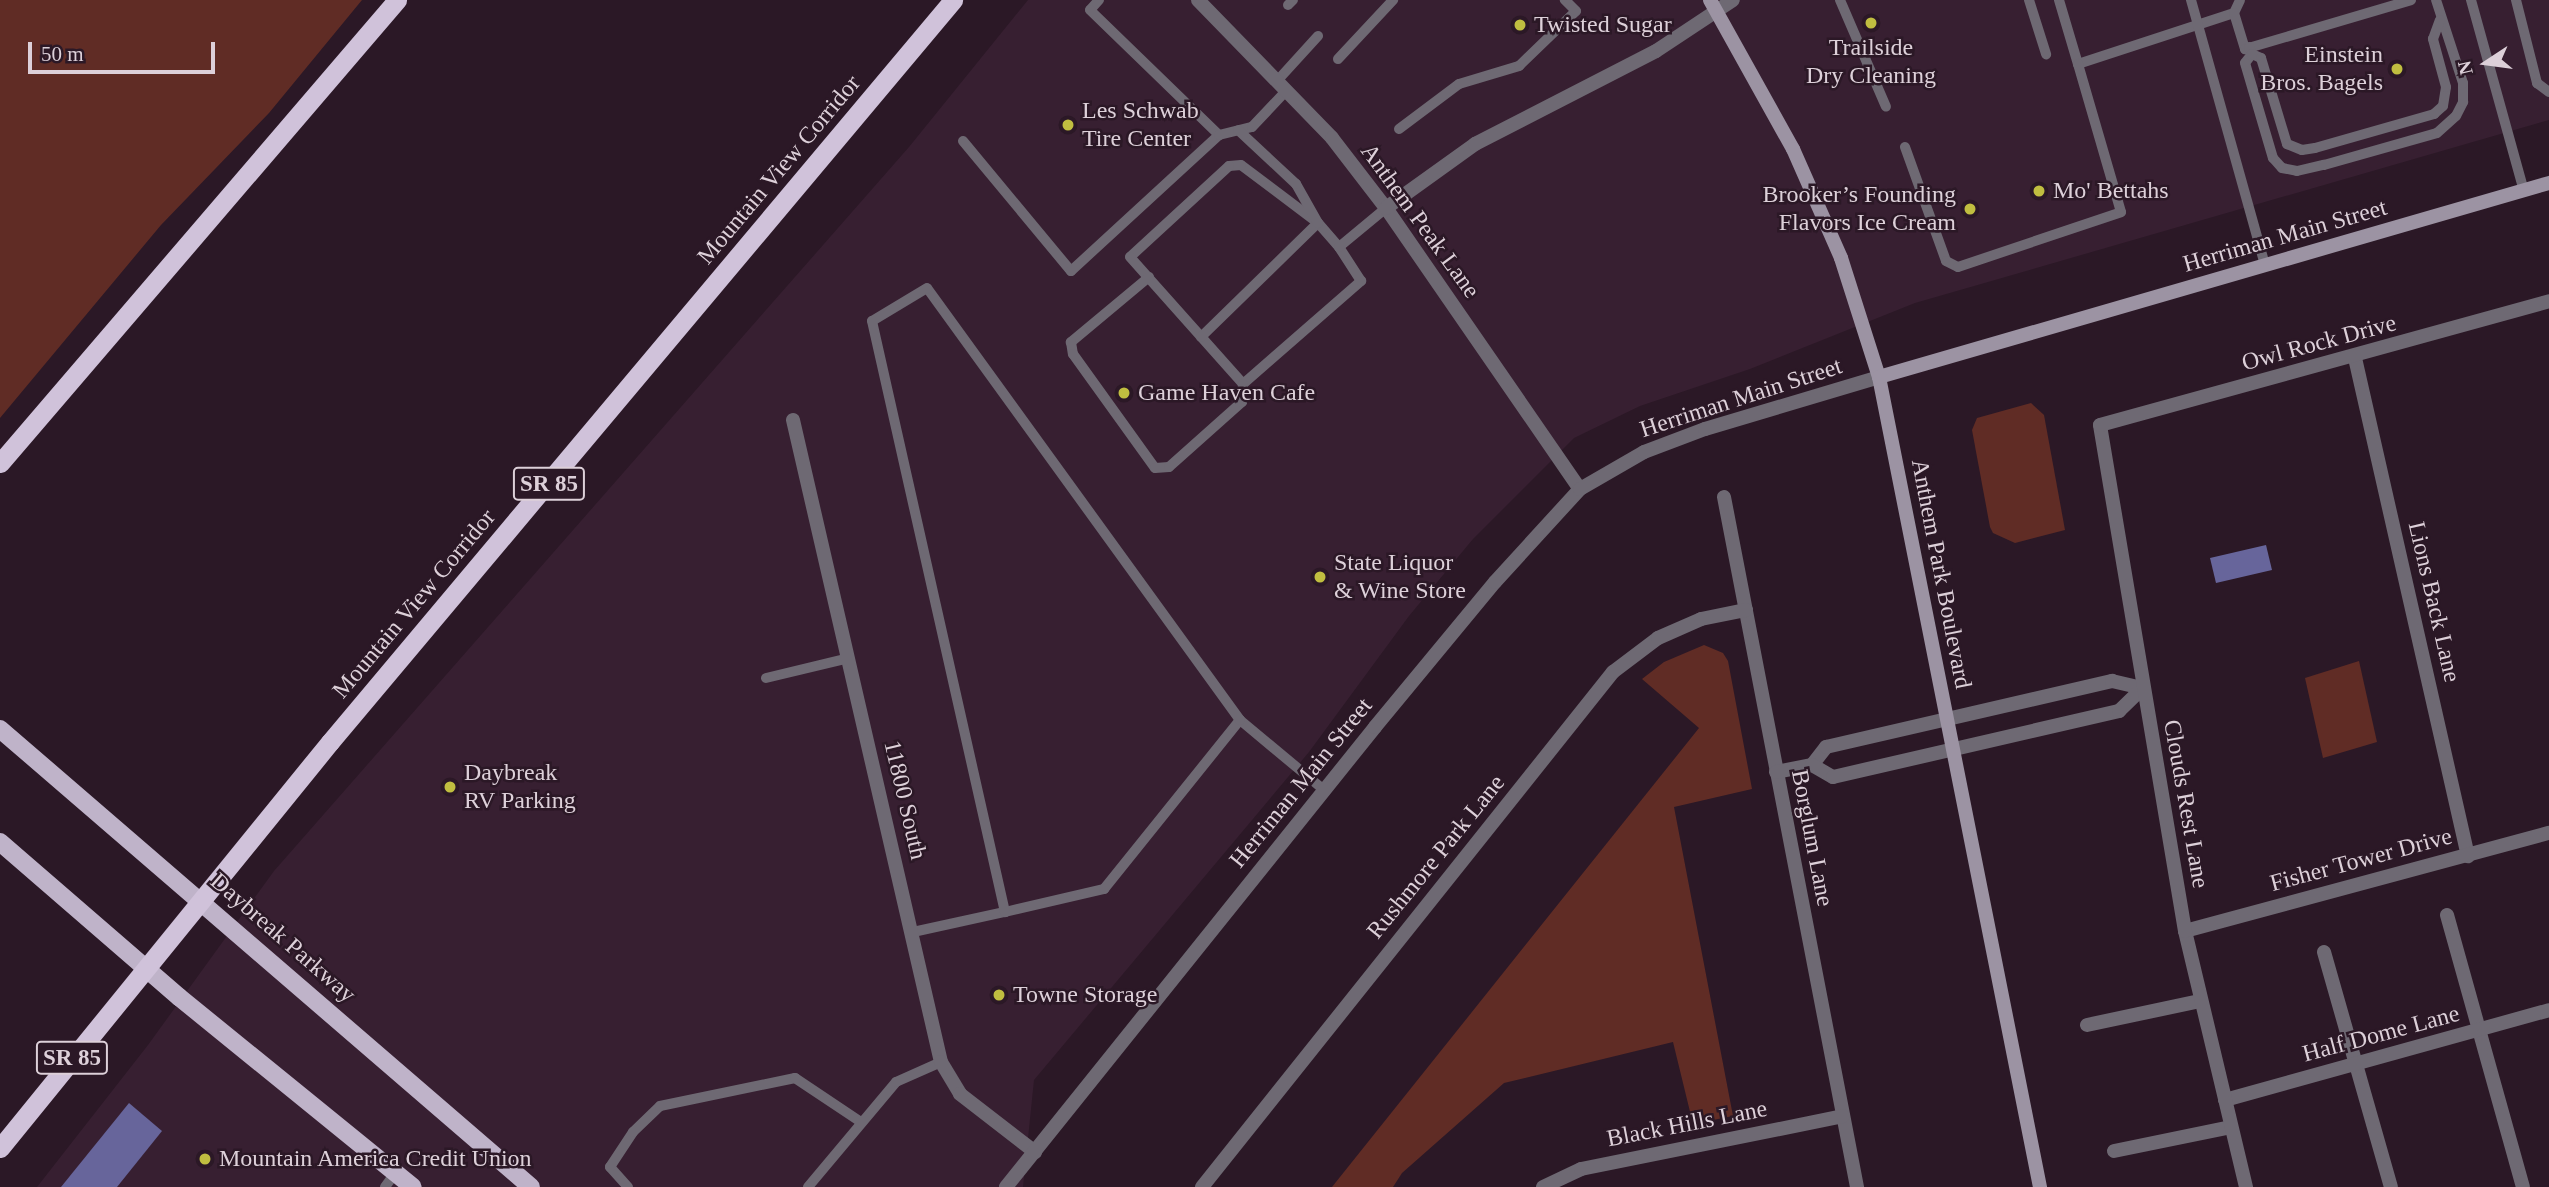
<!DOCTYPE html>
<html>
<head>
<meta charset="utf-8">
<style>
  body { margin:0 }
  #map { position:relative; width:2549px; height:1187px; overflow:hidden; background:#2b1826; font-family:Georgia,serif }
  div>[style] { position:absolute }
  .built>* { inset:0; background:#371f31 }
  .green>* { inset:0; background:#602c25 }
  .water>* { inset:0; background:#67659b }
  .service>* { height:10px; margin:-5px; padding:0 5px; transform-origin:5px; border-radius:5px; background:#6e6973 }
  .minor>* { height:14px; margin:-7px; padding:0 7px; transform-origin:7px; border-radius:7px; background:#6e6973 }
  .tertiary>* { height:14px; margin:-7px; padding:0 7px; transform-origin:7px; border-radius:7px; background:#6e6973 }
  .secondary>* { height:14px; margin:-7px; padding:0 7px; transform-origin:7px; border-radius:7px; background:#9c93a3 }
  .primary>* { height:18px; margin:-9px; padding:0 9px; transform-origin:9px; border-radius:9px; background:#bfb3c9 }
  .trunk>* { height:19px; margin:-9.5px; padding:0 9.5px; transform-origin:9.5px; border-radius:9.5px; background:#d0c2da }
  .dots>* { width:19px; height:19px; translate:-50% -50%; box-sizing:border-box; border:4px solid #2b1826; border-radius:50% }
  span { translate:-50% -50%; white-space:nowrap; text-align:center; line-height:1.15; -webkit-text-stroke:5px #2b1826; paint-order:stroke }
  .shield-label span { padding:2px 5px; background:#2b1826; border:2px solid; border-radius:5px; -webkit-text-stroke-width:0 }
  .shield-label { font-size:23px; color:#ddd0d9; font-weight:700 }
  .poi-label { font-size:24px; color:#ddd0d9 }
  .left { translate:0 -50%; text-align:left }
  .right { translate:-100% -50%; text-align:right }
  .street-label { font-size:24px; color:#ddd0d9 }
  .north { position:absolute; left:2451px; top:28px; width:70px; height:70px; -webkit-text-stroke:5px #2b1826; paint-order:stroke; rotate:257deg; font-size:19px; font-weight:700; line-height:28px; text-align:center; color:#ddd0d9 }
  .north::after { content:''; display:block; margin:auto; width:24px; height:32px; background:#ddd0d9; clip-path:polygon(50% 0,100% 100%,50% 72%,0 100%) }
  .scale { position:absolute; left:28px; top:42px; width:187px; height:32px; box-sizing:border-box; border:4px solid #ddd0d9; border-top:0; padding-left:9px; font-size:21px; line-height:24px; white-space:nowrap; color:#ddd0d9; -webkit-text-stroke:5px #2b1826; paint-order:stroke }
</style>
</head>
<body>
<div id="map">
  <div class="built">
    <div style="clip-path:polygon(1028px 0,2549px 0,2549px 120px,1915px 303px,1750px 369px,1640px 406px,1574px 438px,1473px 539px,1409px 616px,1309px 752px,1034px 1080px,1023px 1187px,37px 1187px,148px 1045px,274px 871px,909px 147px)"></div>
  </div>
  <div class="green">
    <div style="clip-path:polygon(0 0,362px 0,269px 113px,161px 225px,0 418px)"></div>
    <div style="clip-path:polygon(2031px 403px,2044px 415px,2065px 530px,2015px 543px,1993px 533px,1990px 527px,1972px 430px,1977px 418px)"></div>
    <div style="clip-path:polygon(1704px 645px,1723px 653px,1728px 661px,1752px 789px,1674px 807px,1733px 1116px,1693px 1124px,1673px 1042px,1504px 1083px,1402px 1173px,1393px 1187px,1332px 1187px,1699px 728px,1642px 679px,1664px 662px)"></div>
    <div style="clip-path:polygon(2359px 661px,2377px 742px,2323px 758px,2305px 678px)"></div>
  </div>
  <div class="water">
    <div style="clip-path:polygon(2266px 545px,2272px 570px,2216px 583px,2210px 558px)"></div>
    <div style="clip-path:polygon(129px 1103px,162px 1131px,117px 1187px,61px 1187px)"></div>
  </div>
  <div class="service">
    <div style="left:1099px;top:0;width:13px;rotate:132deg"></div>
    <div style="left:1090px;top:10px;width:180px;rotate:44.1deg"></div>
    <div style="left:1840px;top:0;width:116px;rotate:66.7deg"></div>
    <div style="left:2029px;top:0;width:57px;rotate:72.5deg"></div>
    <div style="left:2059px;top:0;width:67px;rotate:73.5deg"></div>
    <div style="left:2078px;top:64px;width:164px;rotate:-18.1deg"></div>
    <div style="left:2234px;top:13px;width:14px;rotate:-65deg"></div>
    <div style="left:2191px;top:0;width:275px;rotate:74.4deg"></div>
    <div style="left:2471px;top:0;width:198px;rotate:74.5deg"></div>
    <div style="left:2516px;top:0;width:86px;rotate:75.8deg"></div>
    <div style="left:2537px;top:83px;width:15px;rotate:37deg"></div>
    <div style="left:1288px;top:5px;width:7px;rotate:-45deg"></div>
    <div style="left:2234px;top:13px;width:38px;rotate:73deg"></div>
    <div style="left:2245px;top:49px;width:173px;rotate:-16.4deg"></div>
    <div style="left:2249px;top:47px;width:8px;rotate:67deg"></div>
    <div style="left:2252px;top:54px;width:11px;rotate:128deg"></div>
    <div style="left:2245px;top:63px;width:99px;rotate:73.6deg"></div>
    <div style="left:2273px;top:158px;width:13px;rotate:48deg"></div>
    <div style="left:2282px;top:168px;width:15px;rotate:11deg"></div>
    <div style="left:2297px;top:171px;width:28px;rotate:-13deg"></div>
    <div style="left:2324px;top:165px;width:117px;rotate:-15.8deg"></div>
    <div style="left:2437px;top:133px;width:25px;rotate:-42deg"></div>
    <div style="left:2456px;top:116px;width:16px;rotate:-63deg"></div>
    <div style="left:2463px;top:102px;width:19px;rotate:-90deg"></div>
    <div style="left:2463px;top:83px;width:87px;rotate:-108deg"></div>
    <div style="left:2252px;top:54px;width:10px;rotate:24deg"></div>
    <div style="left:2261px;top:58px;width:90px;rotate:73.2deg"></div>
    <div style="left:2287px;top:144px;width:16px;rotate:22deg"></div>
    <div style="left:2302px;top:150px;width:13px;rotate:-9deg"></div>
    <div style="left:2315px;top:148px;width:124px;rotate:-15.9deg"></div>
    <div style="left:2434px;top:114px;width:12px;rotate:-42deg"></div>
    <div style="left:2443px;top:106px;width:19px;rotate:-81deg"></div>
    <div style="left:2446px;top:87px;width:50px;rotate:-105.2deg"></div>
    <div style="left:2433px;top:39px;width:20px;rotate:-70deg"></div>
    <div style="left:1338px;top:59px;width:81px;rotate:-47deg"></div>
    <div style="left:1277px;top:81px;width:61px;rotate:-47.7deg"></div>
    <div style="left:1399px;top:129px;width:75px;rotate:-36.9deg"></div>
    <div style="left:1459px;top:84px;width:63px;rotate:-16.7deg"></div>
    <div style="left:1519px;top:66px;width:79px;rotate:-44deg"></div>
    <div style="left:1576px;top:11px;width:16px;rotate:-135deg"></div>
    <div style="left:963px;top:141px;width:169px;rotate:50.3deg"></div>
    <div style="left:1071px;top:271px;width:201px;rotate:-42.6deg"></div>
    <div style="left:1219px;top:135px;width:34px;rotate:-14deg"></div>
    <div style="left:1252px;top:127px;width:50px;rotate:-46.6deg"></div>
    <div style="left:1905px;top:147px;width:121px;rotate:70.2deg"></div>
    <div style="left:1946px;top:261px;width:13px;rotate:27deg"></div>
    <div style="left:1958px;top:267px;width:172px;rotate:-18.6deg"></div>
    <div style="left:2121px;top:212px;width:154px;rotate:-106.2deg"></div>
    <div style="left:1339px;top:247px;width:32px;rotate:-131deg"></div>
    <div style="left:1318px;top:223px;width:96px;rotate:-143deg"></div>
    <div style="left:1241px;top:165px;width:12px;rotate:175deg"></div>
    <div style="left:1229px;top:166px;width:134px;rotate:137.4deg"></div>
    <div style="left:1130px;top:257px;width:170px;rotate:48.3deg"></div>
    <div style="left:1243px;top:384px;width:157px;rotate:-41.1deg"></div>
    <div style="left:1361px;top:281px;width:40px;rotate:-122.9deg"></div>
    <div style="left:1339px;top:247px;width:61px;rotate:-39.7deg"></div>
    <div style="left:1149px;top:277px;width:102px;rotate:140.2deg"></div>
    <div style="left:1071px;top:342px;width:12px;rotate:81deg"></div>
    <div style="left:1073px;top:354px;width:140px;rotate:54.3deg"></div>
    <div style="left:1155px;top:468px;width:14px;rotate:-4deg"></div>
    <div style="left:1169px;top:467px;width:98px;rotate:-41.7deg"></div>
    <div style="left:1242px;top:402px;width:18px;rotate:-87deg"></div>
    <div style="left:1201px;top:337px;width:163px;rotate:-44.3deg"></div>
    <div style="left:1318px;top:223px;width:45px;rotate:-119.4deg"></div>
    <div style="left:1296px;top:184px;width:79px;rotate:-137deg"></div>
    <div style="left:766px;top:678px;width:85px;rotate:-13.5deg"></div>
    <div style="left:1240px;top:720px;width:109px;rotate:39.8deg"></div>
    <div style="left:913px;top:932px;width:94px;rotate:-12.3deg"></div>
    <div style="left:1005px;top:912px;width:102px;rotate:-13.1deg"></div>
    <div style="left:1104px;top:889px;width:217px;rotate:-51.2deg"></div>
    <div style="left:1240px;top:720px;width:533px;rotate:-125.92deg"></div>
    <div style="left:927px;top:288px;width:64px;rotate:149deg"></div>
    <div style="left:872px;top:321px;width:606px;rotate:77.32deg"></div>
    <div style="left:385px;top:1187px;width:17px;rotate:-54deg"></div>
    <div style="left:628px;top:1187px;width:27px;rotate:-132deg"></div>
    <div style="left:610px;top:1167px;width:42px;rotate:-56.7deg"></div>
    <div style="left:633px;top:1132px;width:37px;rotate:-44deg"></div>
    <div style="left:660px;top:1106px;width:138px;rotate:-11.7deg"></div>
    <div style="left:795px;top:1078px;width:79px;rotate:33.7deg"></div>
    <div style="left:808px;top:1187px;width:137px;rotate:-50deg"></div>
    <div style="left:896px;top:1082px;width:49px;rotate:-24deg"></div>
  </div>
  <div class="minor">
    <div style="left:1198px;top:0;width:192px;rotate:45.8deg"></div>
    <div style="left:1332px;top:138px;width:88px;rotate:52.4deg"></div>
    <div style="left:1386px;top:208px;width:341px;rotate:55.4deg"></div>
    <div style="left:1386px;top:208px;width:110px;rotate:-35.7deg"></div>
    <div style="left:1475px;top:144px;width:203px;rotate:-27.2deg"></div>
    <div style="left:1656px;top:51px;width:92px;rotate:-33.5deg"></div>
    <div style="left:2355px;top:358px;width:511px;rotate:77.22deg"></div>
    <div style="left:793px;top:420px;width:659px;rotate:77.02deg"></div>
    <div style="left:941px;top:1062px;width:37px;rotate:59deg"></div>
    <div style="left:960px;top:1094px;width:95px;rotate:37.7deg"></div>
    <div style="left:1724px;top:497px;width:703px;rotate:79.09deg"></div>
    <div style="left:1812px;top:765px;width:23px;rotate:-52deg"></div>
    <div style="left:1826px;top:747px;width:294px;rotate:-13deg"></div>
    <div style="left:2112px;top:681px;width:32px;rotate:13deg"></div>
    <div style="left:1776px;top:772px;width:37px;rotate:-11deg"></div>
    <div style="left:1812px;top:765px;width:24px;rotate:30deg"></div>
    <div style="left:1833px;top:777px;width:294px;rotate:-13deg"></div>
    <div style="left:2119px;top:711px;width:33px;rotate:-44deg"></div>
    <div style="left:2447px;top:915px;width:282px;rotate:74.4deg"></div>
    <div style="left:2185px;top:931px;width:377px;rotate:-15.1deg"></div>
    <div style="left:2324px;top:952px;width:244px;rotate:74.1deg"></div>
    <div style="left:2087px;top:1025px;width:116px;rotate:-12deg"></div>
    <div style="left:2225px;top:1100px;width:336px;rotate:-15.5deg"></div>
    <div style="left:2114px;top:1151px;width:119px;rotate:-11.6deg"></div>
    <div style="left:1202px;top:1187px;width:659px;rotate:-51.41deg"></div>
    <div style="left:1613px;top:672px;width:56px;rotate:-37.1deg"></div>
    <div style="left:1658px;top:638px;width:47px;rotate:-23.8deg"></div>
    <div style="left:1701px;top:619px;width:46px;rotate:-11.3deg"></div>
    <div style="left:1543px;top:1187px;width:42px;rotate:-25.3deg"></div>
    <div style="left:1581px;top:1169px;width:267px;rotate:-11.4deg"></div>
    <div style="left:2246px;top:1187px;width:263px;rotate:-103.4deg"></div>
    <div style="left:2185px;top:931px;width:513px;rotate:-99.54deg"></div>
    <div style="left:2100px;top:425px;width:466px;rotate:-15.4deg"></div>
  </div>
  <div class="tertiary">
    <div style="left:1006px;top:1187px;width:590px;rotate:-51.26deg"></div>
    <div style="left:1375px;top:727px;width:188px;rotate:-50.4deg"></div>
    <div style="left:1495px;top:582px;width:126px;rotate:-47.6deg"></div>
    <div style="left:1580px;top:489px;width:74px;rotate:-30deg"></div>
    <div style="left:1644px;top:452px;width:65px;rotate:-20.7deg"></div>
    <div style="left:1705px;top:429px;width:182px;rotate:-16.6deg"></div>
  </div>
  <div class="secondary">
    <div style="left:1710px;top:0;width:171px;rotate:60.9deg"></div>
    <div style="left:1793px;top:149px;width:119px;rotate:66.2deg"></div>
    <div style="left:1841px;top:258px;width:125px;rotate:72.3deg"></div>
    <div style="left:1879px;top:377px;width:826px;rotate:78.76deg"></div>
    <div style="left:1879px;top:377px;width:698px;rotate:-16.15deg"></div>
  </div>
  <div class="primary">
    <div style="left:0;top:729px;width:701px;rotate:40.78deg"></div>
    <div style="left:0;top:842px;width:237px;rotate:40.9deg"></div>
    <div style="left:179px;top:997px;width:301px;rotate:39.1deg"></div>
  </div>
  <div class="trunk">
    <div style="left:0;top:463px;width:610px;rotate:-49.39deg"></div>
    <div style="left:0;top:1148px;width:523px;rotate:-50.9deg"></div>
    <div style="left:330px;top:742px;width:969px;rotate:-49.98deg"></div>
  </div>
  <div class="dots">
    <div style="left:1871px;top:23px;background:#c0be40"></div>
    <div style="left:1520px;top:25px;background:#c0be40"></div>
    <div style="left:2397px;top:69px;background:#c0be40"></div>
    <div style="left:1068px;top:125px;background:#c0be40"></div>
    <div style="left:2039px;top:191px;background:#c0be40"></div>
    <div style="left:1970px;top:209px;background:#c0be40"></div>
    <div style="left:1124px;top:393px;background:#c0be40"></div>
    <div style="left:1320px;top:577px;background:#c0be40"></div>
    <div style="left:450px;top:787px;background:#c0be40"></div>
    <div style="left:999px;top:995px;background:#c0be40"></div>
    <div style="left:205px;top:1159px;background:#c0be40"></div>
  </div>
  <div class="shield-label">
    <span style="left:549px;top:484px">SR 85</span>
    <span style="left:72px;top:1058px">SR 85</span>
  </div>
  <div class="poi-label">
    <span class="left" style="left:1534px;top:25px">Twisted Sugar</span>
    <span style="left:1871px;top:62px">Trailside<br>Dry Cleaning</span>
    <span class="right" style="left:2383px;top:69px">Einstein<br>Bros. Bagels</span>
    <span class="left" style="left:1082px;top:125px">Les Schwab<br>Tire Center</span>
    <span class="left" style="left:2053px;top:191px">Mo' Bettahs</span>
    <span class="right" style="left:1956px;top:209px">Brooker’s Founding<br>Flavors Ice Cream</span>
    <span class="left" style="left:1138px;top:393px">Game Haven Cafe</span>
    <span class="left" style="left:1334px;top:577px">State Liquor<br>&amp; Wine Store</span>
    <span class="left" style="left:464px;top:787px">Daybreak<br>RV Parking</span>
    <span class="left" style="left:1013px;top:995px">Towne Storage</span>
    <span class="left" style="left:219px;top:1159px">Mountain America Credit Union</span>
  </div>
  <div class="street-label">
    <span style="left:779px;top:170px;rotate:-50deg">Mountain View Corridor</span>
    <span style="left:1420px;top:221px;rotate:54deg">Anthem Peak Lane</span>
    <span style="left:2285px;top:236px;rotate:-16deg">Herriman Main Street</span>
    <span style="left:2319px;top:343px;rotate:-15deg">Owl Rock Drive</span>
    <span style="left:1741px;top:398px;rotate:-18deg">Herriman Main Street</span>
    <span style="left:1941px;top:574px;rotate:79deg">Anthem Park Boulevard</span>
    <span style="left:2434px;top:602px;rotate:77deg">Lions Back Lane</span>
    <span style="left:414px;top:604px;rotate:-50deg">Mountain View Corridor</span>
    <span style="left:1301px;top:783px;rotate:-51deg">Herriman Main Street</span>
    <span style="left:905px;top:800px;rotate:77deg">11800 South</span>
    <span style="left:2186px;top:804px;rotate:80deg">Clouds Rest Lane</span>
    <span style="left:1812px;top:838px;rotate:79deg">Borglum Lane</span>
    <span style="left:1436px;top:857px;rotate:-51deg">Rushmore Park Lane</span>
    <span style="left:2361px;top:860px;rotate:-15deg">Fisher Tower Drive</span>
    <span style="left:283px;top:938px;rotate:41deg">Daybreak Parkway</span>
    <span style="left:2381px;top:1034px;rotate:-15deg">Half Dome Lane</span>
    <span style="left:1687px;top:1124px;rotate:-11deg">Black Hills Lane</span>
  </div>
  <div class="north">N</div>
  <div class="scale">50 m</div>
</div>
</body>
</html>
